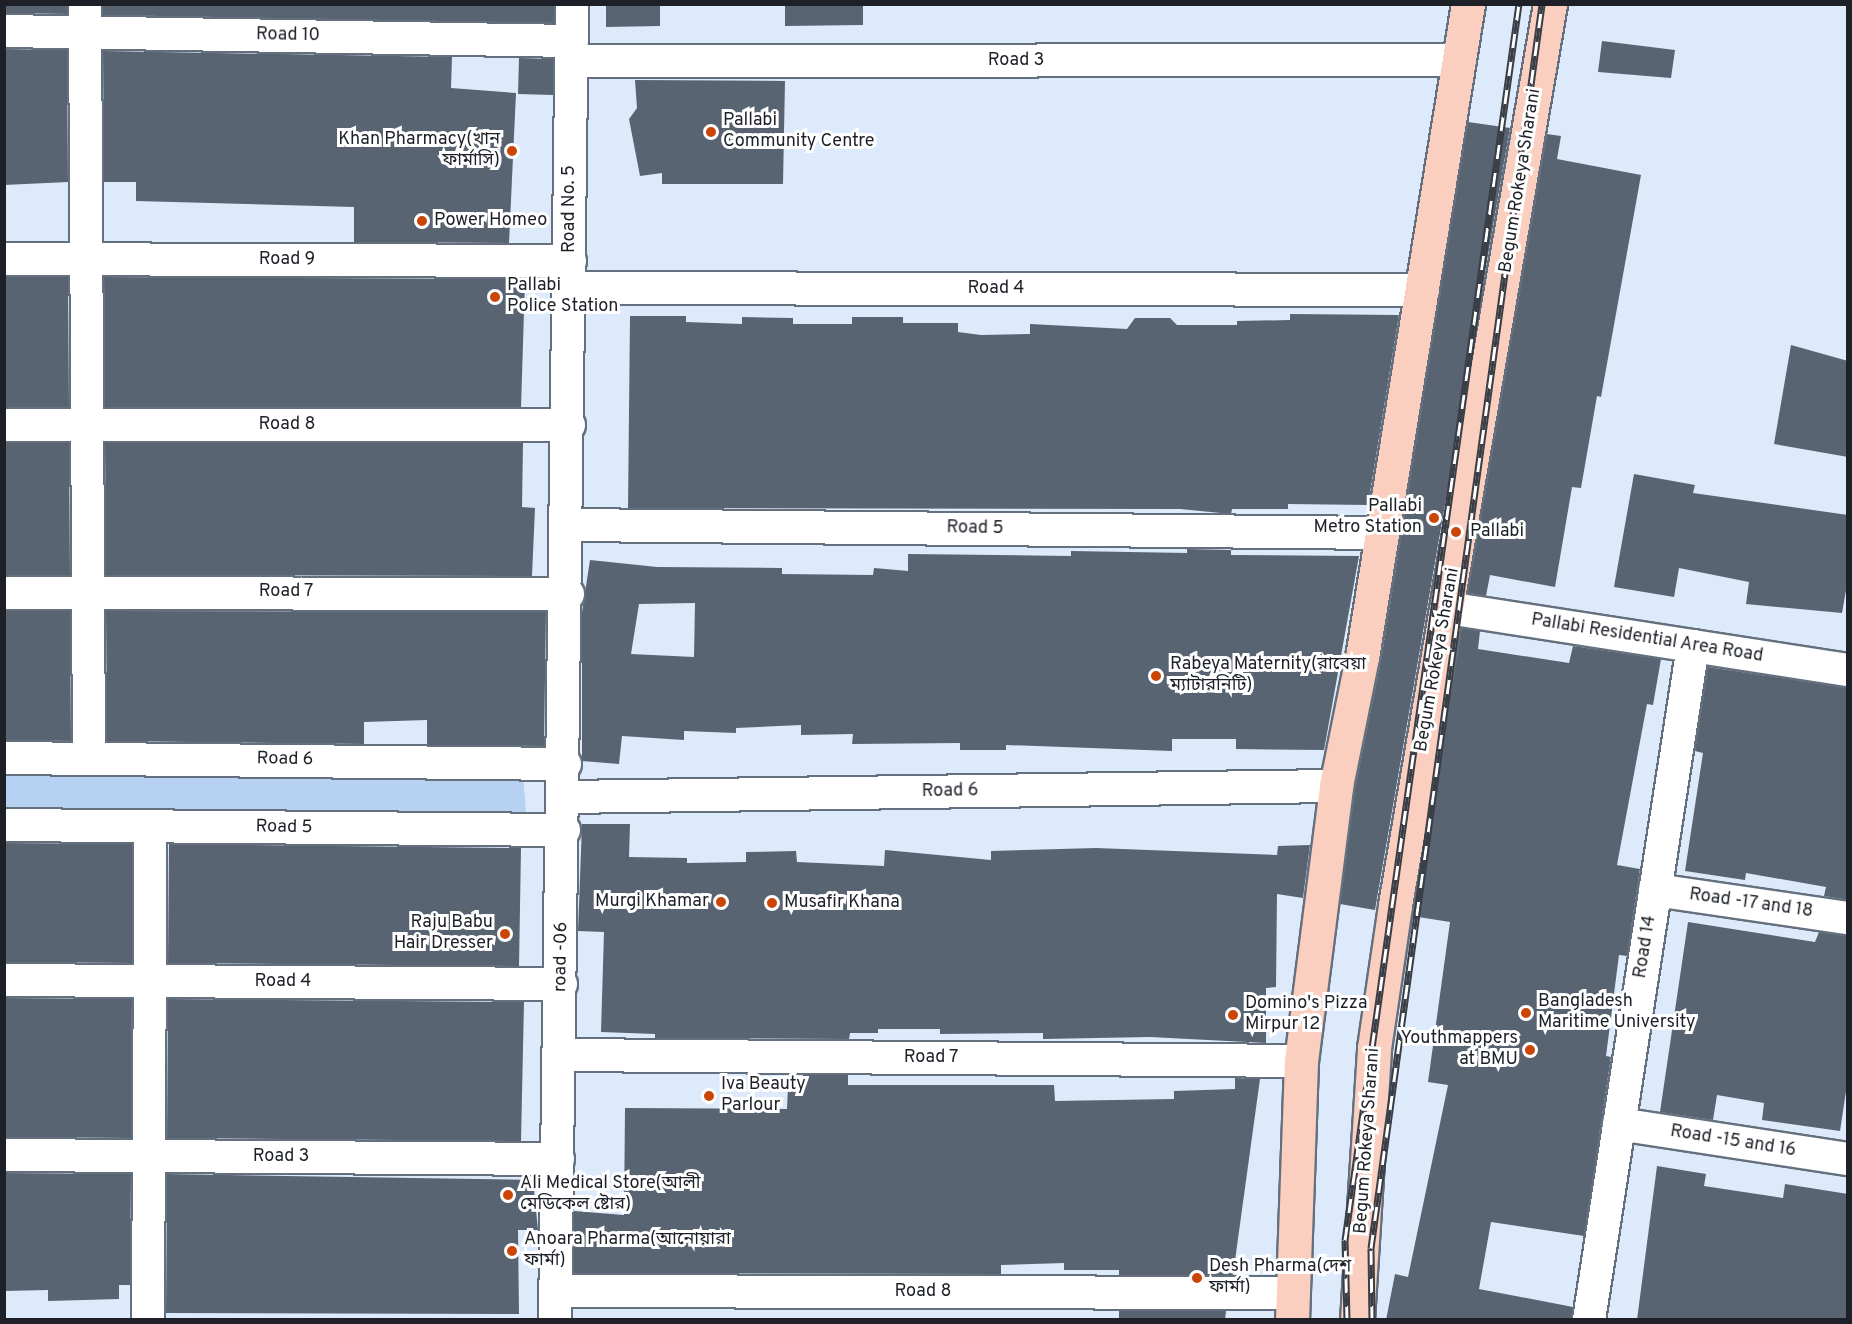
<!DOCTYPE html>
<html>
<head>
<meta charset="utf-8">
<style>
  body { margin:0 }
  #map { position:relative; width:1852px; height:1324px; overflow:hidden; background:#ddeafb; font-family:Overpass,"Noto Sans Bengali",sans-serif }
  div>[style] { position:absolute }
  .green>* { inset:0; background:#b6d1f1 }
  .building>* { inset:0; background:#596472 }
  .roads { filter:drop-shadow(2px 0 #64707e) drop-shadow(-2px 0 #64707e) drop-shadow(0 2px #64707e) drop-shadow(0 -2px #64707e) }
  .minor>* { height:32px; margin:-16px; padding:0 16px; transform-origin:16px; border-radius:16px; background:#fff }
  .major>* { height:33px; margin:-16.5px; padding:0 16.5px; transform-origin:16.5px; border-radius:16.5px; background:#fbcfc0 }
  .rail>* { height:7px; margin-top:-3.5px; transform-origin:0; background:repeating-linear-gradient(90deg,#fff 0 14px,#393e46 0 28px); box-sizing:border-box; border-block:2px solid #393e46 }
  .dots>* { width:16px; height:16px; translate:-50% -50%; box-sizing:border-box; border:3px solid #fff; border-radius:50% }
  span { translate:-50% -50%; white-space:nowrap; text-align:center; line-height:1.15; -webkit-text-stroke:6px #fff; paint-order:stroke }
  .street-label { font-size:18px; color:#1d2127 }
  .poi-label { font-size:18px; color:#1d2127 }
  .left { translate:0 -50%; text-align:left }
  .right { translate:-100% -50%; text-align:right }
  .frame { position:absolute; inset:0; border:6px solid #1d2127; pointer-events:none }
</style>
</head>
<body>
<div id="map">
  <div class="green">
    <div style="clip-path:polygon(5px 771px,523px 775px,526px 813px,5px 815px)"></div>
  </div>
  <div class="building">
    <div style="clip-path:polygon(4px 4px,67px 4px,67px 14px,4px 13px)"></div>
    <div style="clip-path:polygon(103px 4px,554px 4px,554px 23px,103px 15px)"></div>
    <div style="clip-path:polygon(606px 4px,660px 4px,660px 26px,606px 27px)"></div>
    <div style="clip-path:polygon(785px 4px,863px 4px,863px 25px,785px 26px)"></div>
    <div style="clip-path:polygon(1602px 41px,1675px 50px,1671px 78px,1598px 72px)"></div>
    <div style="clip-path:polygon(4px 49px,67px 50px,68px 182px,4px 185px)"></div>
    <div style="clip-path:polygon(103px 51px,452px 57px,451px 88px,516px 93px,509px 243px,354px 242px,354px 207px,136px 201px,136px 182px,104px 182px)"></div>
    <div style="clip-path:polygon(519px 58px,553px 59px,553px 95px,518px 94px)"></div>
    <div style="clip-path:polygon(635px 80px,785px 81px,783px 184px,662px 184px,662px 173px,640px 176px,629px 119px,637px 108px)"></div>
    <div style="clip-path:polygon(1468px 122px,1510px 128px,1375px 910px,1340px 904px,1355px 789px,1381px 660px)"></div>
    <div style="clip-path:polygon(1547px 134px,1561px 136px,1557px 159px,1641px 175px,1601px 397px,1597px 396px,1581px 488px,1572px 487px,1555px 587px,1490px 575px,1486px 596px,1468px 593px)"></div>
    <div style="clip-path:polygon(4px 277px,68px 277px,69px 407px,4px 407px)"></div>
    <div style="clip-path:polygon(104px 277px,525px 279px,521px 407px,105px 407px)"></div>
    <div style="clip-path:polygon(1290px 314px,1399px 315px,1368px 505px,1288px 504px,1288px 509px,1232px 509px,1231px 514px,1180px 509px,628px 508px,630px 316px,686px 316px,686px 322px,742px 324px,742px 317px,793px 318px,793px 324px,852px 324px,852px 317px,903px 317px,903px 323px,958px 323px,958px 332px,981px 335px,1030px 334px,1030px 324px,1127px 329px,1135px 318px,1170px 318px,1177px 325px,1237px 325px,1237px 321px,1290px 320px)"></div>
    <div style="clip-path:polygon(1791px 345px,1848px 361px,1848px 457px,1774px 444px)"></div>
    <div style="clip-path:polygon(4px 443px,69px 443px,70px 575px,4px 575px)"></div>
    <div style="clip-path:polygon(105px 443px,523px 443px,522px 507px,535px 508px,532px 576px,106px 575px)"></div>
    <div style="clip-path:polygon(1634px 474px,1695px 485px,1693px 493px,1848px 515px,1848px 579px,1842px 613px,1746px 604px,1749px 582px,1679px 568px,1674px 597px,1614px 587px)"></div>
    <div style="clip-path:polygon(evenodd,1187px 549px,1231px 550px,1231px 555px,1359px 556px,1324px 750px,1236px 749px,1236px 739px,1172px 739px,1172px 751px,1006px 745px,1006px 750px,960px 750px,960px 743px,852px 744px,853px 734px,801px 735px,801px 725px,736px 728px,736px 733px,684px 731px,684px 740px,622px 736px,619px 764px,582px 761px,582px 612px,590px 560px,657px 567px,782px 568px,782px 574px,873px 575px,874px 568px,908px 571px,908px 554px,1071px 556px,1071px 551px,1187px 553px,1187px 549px,695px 603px,694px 657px,631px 654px,639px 604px,695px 603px)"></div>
    <div style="clip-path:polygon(4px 611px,70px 611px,71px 741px,4px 740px)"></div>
    <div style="clip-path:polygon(106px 611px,546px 612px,544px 746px,427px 745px,427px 720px,364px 722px,364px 744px,107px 741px)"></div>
    <div style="clip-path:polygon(1462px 628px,1480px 631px,1478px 649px,1569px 663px,1573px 646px,1661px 659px,1653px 705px,1647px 704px,1617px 865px,1640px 869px,1627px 956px,1619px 955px,1606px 1056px,1611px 1057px,1584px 1236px,1491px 1222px,1479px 1289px,1573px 1307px,1571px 1320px,1386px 1320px,1395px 1274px,1408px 1277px,1448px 1085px,1428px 1082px,1450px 922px,1412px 916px)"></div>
    <div style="clip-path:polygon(1708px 667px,1848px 688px,1848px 900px,1824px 896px,1826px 887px,1746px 873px,1745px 880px,1685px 871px,1703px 753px,1695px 751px)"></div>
    <div style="clip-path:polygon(582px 824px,630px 824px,629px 857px,687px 858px,687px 863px,746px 862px,746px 852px,796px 851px,797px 862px,884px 866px,885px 850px,991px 860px,991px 851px,1096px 848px,1277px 855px,1278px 846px,1310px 845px,1303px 898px,1277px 894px,1276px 987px,1266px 988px,1266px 1043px,1150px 1037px,1043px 1039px,1043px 1033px,940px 1034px,940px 1029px,878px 1029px,878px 1033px,850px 1033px,849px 1039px,655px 1038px,655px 1034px,601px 1032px,604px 932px,578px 931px)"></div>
    <div style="clip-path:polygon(4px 843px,133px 844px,132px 963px,4px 962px)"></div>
    <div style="clip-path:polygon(169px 844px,521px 848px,519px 966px,168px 963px)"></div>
    <div style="clip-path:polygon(1688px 922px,1815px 942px,1819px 932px,1848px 936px,1848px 1078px,1840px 1131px,1762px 1120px,1764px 1103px,1717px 1095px,1713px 1120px,1660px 1112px)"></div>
    <div style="clip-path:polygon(4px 998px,132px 999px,131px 1138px,4px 1137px)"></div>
    <div style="clip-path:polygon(168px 999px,524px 1002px,521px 1141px,167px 1138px)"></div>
    <div style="clip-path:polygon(803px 1075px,848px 1075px,848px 1085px,1054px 1085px,1055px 1101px,1174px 1099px,1174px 1091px,1235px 1089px,1235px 1078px,1260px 1079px,1233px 1275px,1119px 1275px,1119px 1270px,1064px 1270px,1064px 1263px,1001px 1265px,1001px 1274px,574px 1273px,574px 1211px,624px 1215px,625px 1108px,787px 1109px,788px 1086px,803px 1086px)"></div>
    <div style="clip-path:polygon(1657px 1166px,1706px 1174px,1704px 1186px,1783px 1198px,1785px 1184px,1848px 1194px,1848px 1320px,1637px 1320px)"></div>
    <div style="clip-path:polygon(4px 1173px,131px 1174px,130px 1285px,119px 1285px,119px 1299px,48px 1301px,48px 1290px,4px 1291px)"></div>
    <div style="clip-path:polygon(167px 1174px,533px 1180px,538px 1230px,518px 1230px,519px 1314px,166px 1313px)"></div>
    <div style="clip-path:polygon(1119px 1311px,1226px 1311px,1225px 1320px,1119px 1320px)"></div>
  </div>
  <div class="roads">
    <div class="minor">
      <div style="left:85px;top:4px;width:754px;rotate:89.7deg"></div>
      <div style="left:4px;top:31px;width:568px;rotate:1.01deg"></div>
      <div style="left:571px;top:61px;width:889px;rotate:-0.06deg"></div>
      <div style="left:4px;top:259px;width:566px;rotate:0.2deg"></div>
      <div style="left:570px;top:288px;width:853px;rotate:0.13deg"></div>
      <div style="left:4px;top:425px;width:565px"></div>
      <div style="left:568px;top:525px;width:814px;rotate:0.56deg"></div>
      <div style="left:4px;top:593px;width:564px;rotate:0.1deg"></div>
      <div style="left:1447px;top:608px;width:406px;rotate:8.8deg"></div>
      <div style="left:4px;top:758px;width:561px;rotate:0.61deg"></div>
      <div style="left:565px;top:797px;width:771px;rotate:-0.82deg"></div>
      <div style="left:4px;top:825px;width:560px;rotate:0.51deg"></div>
      <div style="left:1655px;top:890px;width:195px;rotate:8.3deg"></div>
      <div style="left:4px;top:980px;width:557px;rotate:0.41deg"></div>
      <div style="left:560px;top:1055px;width:741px;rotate:0.46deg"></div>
      <div style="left:1619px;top:1124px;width:232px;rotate:8.7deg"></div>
      <div style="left:4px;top:1155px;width:554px;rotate:0.41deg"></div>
      <div style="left:556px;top:1291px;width:734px;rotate:0.16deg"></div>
      <div style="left:148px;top:1320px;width:494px;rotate:-89.7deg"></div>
      <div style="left:555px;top:1320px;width:1316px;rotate:-89.26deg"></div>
      <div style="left:1589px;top:1320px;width:682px;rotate:-81.23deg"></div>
    </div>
    <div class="major">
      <div style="left:1292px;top:1320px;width:259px;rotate:-88deg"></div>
      <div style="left:1301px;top:1061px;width:277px;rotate:-82.7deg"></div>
      <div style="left:1336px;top:786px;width:132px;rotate:-78.6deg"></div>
      <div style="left:1362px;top:657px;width:662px;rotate:-80.78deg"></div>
      <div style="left:1357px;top:1320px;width:273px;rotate:-86.4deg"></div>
      <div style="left:1374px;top:1048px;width:145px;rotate:-81.6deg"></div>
      <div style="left:1395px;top:905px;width:914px;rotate:-80.24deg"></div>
    </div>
  </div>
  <div class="rail">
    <div style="left:1347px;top:1320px;width:80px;rotate:-91.4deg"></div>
    <div style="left:1345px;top:1240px;width:1248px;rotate:-81.99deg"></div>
    <div style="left:1372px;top:1320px;width:72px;rotate:-90.8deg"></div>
    <div style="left:1371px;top:1248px;width:1256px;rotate:-82.17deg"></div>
  </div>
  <div class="dots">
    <div style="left:711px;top:132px;background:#cb4505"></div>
    <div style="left:512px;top:151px;background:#cb4505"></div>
    <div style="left:422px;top:221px;background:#cb4505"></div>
    <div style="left:495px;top:297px;background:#cb4505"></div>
    <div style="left:1434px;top:518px;background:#cb4505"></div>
    <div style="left:1456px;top:532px;background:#cb4505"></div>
    <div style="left:1156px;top:676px;background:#cb4505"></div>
    <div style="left:721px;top:902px;background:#cb4505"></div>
    <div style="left:772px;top:903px;background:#cb4505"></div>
    <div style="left:505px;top:934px;background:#cb4505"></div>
    <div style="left:1526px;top:1013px;background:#cb4505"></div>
    <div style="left:1233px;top:1015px;background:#cb4505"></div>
    <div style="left:1530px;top:1050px;background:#cb4505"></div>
    <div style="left:709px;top:1096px;background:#cb4505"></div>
    <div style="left:508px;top:1195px;background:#cb4505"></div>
    <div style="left:512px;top:1251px;background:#cb4505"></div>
    <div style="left:1197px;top:1278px;background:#cb4505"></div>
  </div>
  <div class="street-label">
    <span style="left:288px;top:36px;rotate:1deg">Road 10</span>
    <span style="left:1016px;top:61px">Road 3</span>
    <span style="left:1521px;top:181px;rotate:-81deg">Begum Rokeya Sharani</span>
    <span style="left:570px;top:209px;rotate:-90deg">Road No. 5</span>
    <span style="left:287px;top:260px">Road 9</span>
    <span style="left:996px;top:289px">Road 4</span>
    <span style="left:287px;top:425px">Road 8</span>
    <span style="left:975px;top:529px;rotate:1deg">Road 5</span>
    <span style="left:286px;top:592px">Road 7</span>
    <span style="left:1647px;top:639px;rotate:9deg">Pallabi Residential Area Road</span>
    <span style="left:1438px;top:660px;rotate:-80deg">Begum Rokeya Sharani</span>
    <span style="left:285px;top:760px;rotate:1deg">Road 6</span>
    <span style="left:950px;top:792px;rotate:-1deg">Road 6</span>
    <span style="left:284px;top:828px;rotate:1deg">Road 5</span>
    <span style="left:1751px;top:904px;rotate:8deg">Road -17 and 18</span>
    <span style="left:1646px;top:947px;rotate:-81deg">Road 14</span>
    <span style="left:562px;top:957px;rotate:-89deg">road -06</span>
    <span style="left:283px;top:982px">Road 4</span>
    <span style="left:931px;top:1058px">Road 7</span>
    <span style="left:1368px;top:1141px;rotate:-86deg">Begum Rokeya Sharani</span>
    <span style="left:1733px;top:1142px;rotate:9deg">Road -15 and 16</span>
    <span style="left:281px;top:1157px">Road 3</span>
    <span style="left:923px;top:1292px">Road 8</span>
  </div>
  <div class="poi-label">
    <span class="left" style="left:723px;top:132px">Pallabi<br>Community Centre</span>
    <span class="right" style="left:500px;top:151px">Khan Pharmacy(খান<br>ফার্মাসি)</span>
    <span class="left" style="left:434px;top:221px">Power Homeo</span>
    <span class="left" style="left:507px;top:297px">Pallabi<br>Police Station</span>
    <span class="right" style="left:1422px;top:518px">Pallabi<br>Metro Station</span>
    <span class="left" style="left:1470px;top:532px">Pallabi</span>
    <span class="left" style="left:1170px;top:676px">Rabeya Maternity(রাবেয়া<br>ম্যাটারনিটি)</span>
    <span class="right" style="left:709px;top:902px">Murgi Khamar</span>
    <span class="left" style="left:784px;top:903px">Musafir Khana</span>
    <span class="right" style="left:493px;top:934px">Raju Babu<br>Hair Dresser</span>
    <span class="left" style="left:1538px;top:1013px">Bangladesh<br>Maritime University</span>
    <span class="left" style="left:1245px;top:1015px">Domino's Pizza<br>Mirpur 12</span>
    <span class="right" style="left:1518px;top:1050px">Youthmappers<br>at BMU</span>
    <span class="left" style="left:721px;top:1096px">Iva Beauty<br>Parlour</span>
    <span class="left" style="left:520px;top:1195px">Ali Medical Store(আলী<br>মেডিকেল ষ্টোর)</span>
    <span class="left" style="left:524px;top:1251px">Anoara Pharma(আনোয়ারা<br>ফার্মা)</span>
    <span class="left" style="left:1209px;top:1278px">Desh Pharma(দেশ<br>ফার্মা)</span>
  </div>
  <div class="frame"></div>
</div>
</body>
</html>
